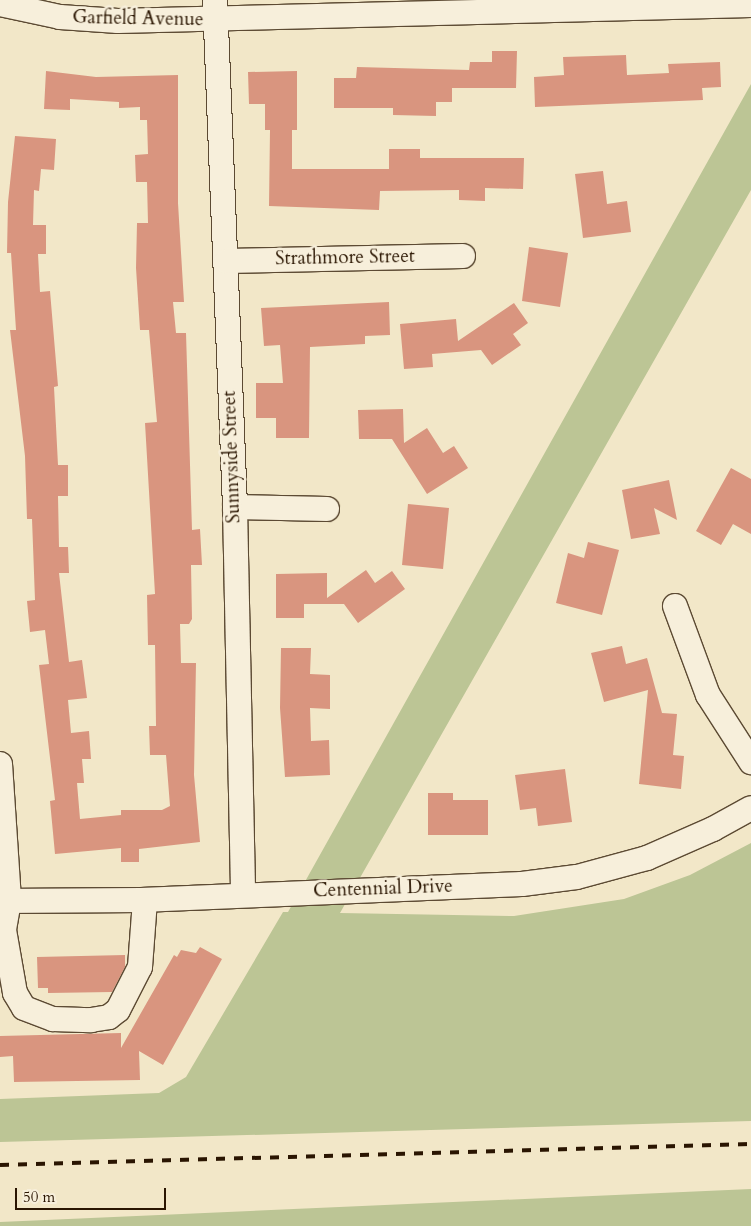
<!DOCTYPE html>
<html>
<head>
<meta charset="utf-8">
<style>
  body { margin:0 }
  #map { position:relative; width:751px; height:1226px; overflow:hidden; background:#f2e7c8; font-family:Cardo,serif }
  div>[style] { position:absolute }
  .green>* { inset:0; background:#bcc595 }
  .building>* { inset:0; background:#d9957f }
  .roads { filter:drop-shadow(1px 0 #5c4a33) drop-shadow(-1px 0 #5c4a33) drop-shadow(0 1px #5c4a33) drop-shadow(0 -1px #5c4a33) }
  .minor>* { height:24px; margin:-12px; padding:0 12px; transform-origin:12px; border-radius:12px; background:#f7efdb }
  .rail>* { height:4px; margin-top:-2px; transform-origin:0; background:repeating-linear-gradient(90deg,#2a1501 0 9px,transparent 0 18px) }
  span { translate:-50% -50%; white-space:nowrap; text-align:center; line-height:1.15; -webkit-text-stroke:5px #f7efdb; paint-order:stroke }
  .street-label { font-size:19px; color:#2a1501 }
  .scale { position:absolute; left:15px; top:1188px; width:151px; height:22px; box-sizing:border-box; border:2px solid #2a1501; border-top:0; padding-left:6px; font-size:15px; line-height:18px; white-space:nowrap; color:#2a1501; -webkit-text-stroke:4px #f7efdb; paint-order:stroke }
</style>
</head>
<body>
<div id="map">
  <div class="green">
    <div style="clip-path:polygon(751px 84px,751px 190px,340px 913px,514px 916px,624px 899px,690px 875px,751px 843px,751px 1121px,0 1142px,0 1099px,159px 1093px,186px 1077px,283px 912px,288px 912px)"></div>
    <div style="clip-path:polygon(751px 1189px,751px 1226px,0 1226px,0 1222px)"></div>
  </div>
  <div class="building">
    <div style="clip-path:polygon(492px 51px,517px 51px,516px 88px,452px 88px,452px 102px,436px 102px,436px 116px,393px 115px,393px 108px,334px 108px,334px 78px,356px 78px,357px 67px,469px 70px,470px 62px,492px 62px)"></div>
    <div style="clip-path:polygon(626px 55px,627px 75px,669px 73px,668px 64px,720px 62px,721px 87px,702px 88px,703px 100px,535px 107px,534px 77px,564px 75px,563px 57px)"></div>
    <div style="clip-path:polygon(46px 71px,96px 77px,178px 75px,178px 203px,184px 302px,173px 302px,176px 333px,186px 333px,192px 530px,200px 529px,202px 565px,191px 565px,192px 619px,189px 624px,180px 624px,181px 663px,196px 663px,194px 775px,200px 842px,139px 849px,139px 862px,121px 862px,121px 848px,55px 854px,50px 801px,55px 800px,39px 665px,49px 664px,45px 630px,30px 632px,27px 601px,35px 600px,32px 519px,27px 519px,25px 456px,10px 330px,16px 330px,11px 253px,7px 253px,8px 202px,15px 136px,56px 139px,54px 170px,41px 169px,39px 191px,34px 190px,33px 225px,46px 225px,46px 254px,38px 254px,40px 292px,50px 291px,58px 386px,54px 387px,58px 465px,68px 465px,68px 496px,58px 496px,59px 547px,68px 547px,69px 573px,59px 573px,69px 662px,82px 660px,87px 698px,68px 700px,71px 733px,89px 731px,91px 759px,82px 759px,84px 783px,77px 783px,80px 819px,121px 815px,121px 810px,162px 810px,170px 806px,166px 755px,150px 755px,149px 726px,156px 726px,155px 645px,148px 645px,147px 595px,155px 594px,145px 423px,157px 422px,149px 330px,140px 330px,136px 268px,137px 223px,148px 223px,147px 182px,136px 182px,135px 155px,148px 154px,147px 120px,140px 120px,140px 107px,119px 108px,119px 102px,70px 99px,70px 110px,44px 109px)"></div>
    <div style="clip-path:polygon(297px 71px,297px 130px,292px 130px,292px 169px,389px 169px,389px 149px,420px 149px,420px 158px,524px 158px,523px 189px,485px 188px,485px 201px,459px 200px,459px 190px,380px 191px,379px 210px,269px 206px,270px 130px,265px 130px,265px 104px,249px 104px,248px 72px)"></div>
    <div style="clip-path:polygon(603px 171px,607px 204px,627px 201px,631px 232px,583px 238px,575px 174px)"></div>
    <div style="clip-path:polygon(529px 247px,568px 253px,560px 307px,522px 301px)"></div>
    <div style="clip-path:polygon(389px 302px,390px 335px,365px 336px,365px 344px,310px 347px,309px 438px,276px 438px,276px 418px,256px 418px,256px 383px,283px 383px,280px 345px,264px 346px,261px 308px)"></div>
    <div style="clip-path:polygon(514px 303px,528px 323px,513px 334px,521px 345px,492px 365px,481px 350px,432px 354px,433px 367px,404px 369px,400px 324px,456px 319px,458px 341px)"></div>
    <div style="clip-path:polygon(403px 409px,404px 443px,427px 428px,443px 453px,454px 446px,468px 468px,427px 494px,392px 439px,359px 439px,358px 410px)"></div>
    <div style="clip-path:polygon(731px 468px,751px 479px,751px 534px,733px 524px,721px 545px,696px 531px)"></div>
    <div style="clip-path:polygon(669px 480px,677px 520px,654px 508px,660px 534px,631px 539px,622px 490px)"></div>
    <div style="clip-path:polygon(408px 504px,449px 508px,443px 569px,402px 565px)"></div>
    <div style="clip-path:polygon(588px 542px,619px 550px,602px 615px,556px 603px,568px 553px,584px 558px)"></div>
    <div style="clip-path:polygon(366px 570px,375px 583px,392px 571px,405px 589px,358px 623px,344px 604px,304px 604px,304px 618px,276px 618px,276px 574px,327px 573px,327px 598px)"></div>
    <div style="clip-path:polygon(622px 646px,626px 664px,647px 658px,662px 713px,677px 714px,673px 755px,684px 756px,681px 789px,639px 784px,648px 690px,604px 702px,591px 653px)"></div>
    <div style="clip-path:polygon(281px 648px,311px 648px,310px 674px,330px 675px,330px 709px,310px 708px,311px 741px,329px 740px,330px 775px,285px 777px,280px 708px)"></div>
    <div style="clip-path:polygon(565px 769px,572px 822px,538px 826px,536px 808px,520px 810px,515px 775px)"></div>
    <div style="clip-path:polygon(428px 793px,453px 793px,453px 800px,488px 800px,488px 835px,428px 835px)"></div>
    <div style="clip-path:polygon(200px 947px,222px 959px,163px 1065px,139px 1051px,140px 1080px,14px 1082px,13px 1056px,0 1057px,0 1036px,121px 1033px,121px 1048px,174px 955px,177px 957px,181px 950px,196px 953px)"></div>
    <div style="clip-path:polygon(125px 955px,125px 967px,112px 992px,48px 993px,48px 988px,38px 988px,37px 957px)"></div>
  </div>
  <div class="roads">
    <div class="minor">
      <div style="left:215px;top:0;width:507px;rotate:87.74deg"></div>
      <div style="left:235px;top:507px;width:387px;rotate:88.8deg"></div>
      <div style="left:0;top:4px;width:61px;rotate:12.2deg"></div>
      <div style="left:60px;top:17px;width:58px;rotate:3.9deg"></div>
      <div style="left:118px;top:21px;width:633px;rotate:-1.45deg"></div>
      <div style="left:227px;top:261px;width:236px;rotate:-1.2deg"></div>
      <div style="left:235px;top:507px;width:92px;rotate:1.2deg"></div>
      <div style="left:675px;top:606px;width:95px;rotate:69.7deg"></div>
      <div style="left:708px;top:695px;width:80px;rotate:57.3deg"></div>
      <div style="left:0;top:764px;width:137px;rotate:86.2deg"></div>
      <div style="left:9px;top:901px;width:29px;rotate:100deg"></div>
      <div style="left:4px;top:930px;width:64px;rotate:80.1deg"></div>
      <div style="left:15px;top:993px;width:17px;rotate:59deg"></div>
      <div style="left:24px;top:1008px;width:31px;rotate:21deg"></div>
      <div style="left:53px;top:1019px;width:38px;rotate:2deg"></div>
      <div style="left:91px;top:1020px;width:18px;rotate:-9deg"></div>
      <div style="left:109px;top:1017px;width:11px;rotate:-38deg"></div>
      <div style="left:118px;top:1010px;width:48px;rotate:-62.9deg"></div>
      <div style="left:140px;top:967px;width:67px;rotate:-85.7deg"></div>
      <div style="left:0;top:901px;width:141px;rotate:-0.4deg"></div>
      <div style="left:141px;top:900px;width:381px;rotate:-2.4deg"></div>
      <div style="left:522px;top:884px;width:55px;rotate:-7.3deg"></div>
      <div style="left:577px;top:877px;width:73px;rotate:-15.2deg"></div>
      <div style="left:647px;top:858px;width:72px;rotate:-23.7deg"></div>
      <div style="left:713px;top:829px;width:43px;rotate:-28.9deg"></div>
    </div>
  </div>
  <div class="rail">
    <div style="left:0;top:1165px;width:751px;rotate:-1.6deg"></div>
  </div>
  <div class="street-label">
    <span style="left:138px;top:19px;rotate:1deg">Garfield Avenue</span>
    <span style="left:345px;top:258px;rotate:-1deg">Strathmore Street</span>
    <span style="left:232px;top:457px;rotate:-92deg">Sunnyside Street</span>
    <span style="left:383px;top:889px;rotate:-2deg">Centennial Drive</span>
  </div>
  <div class="scale">50 m</div>
</div>
</body>
</html>
